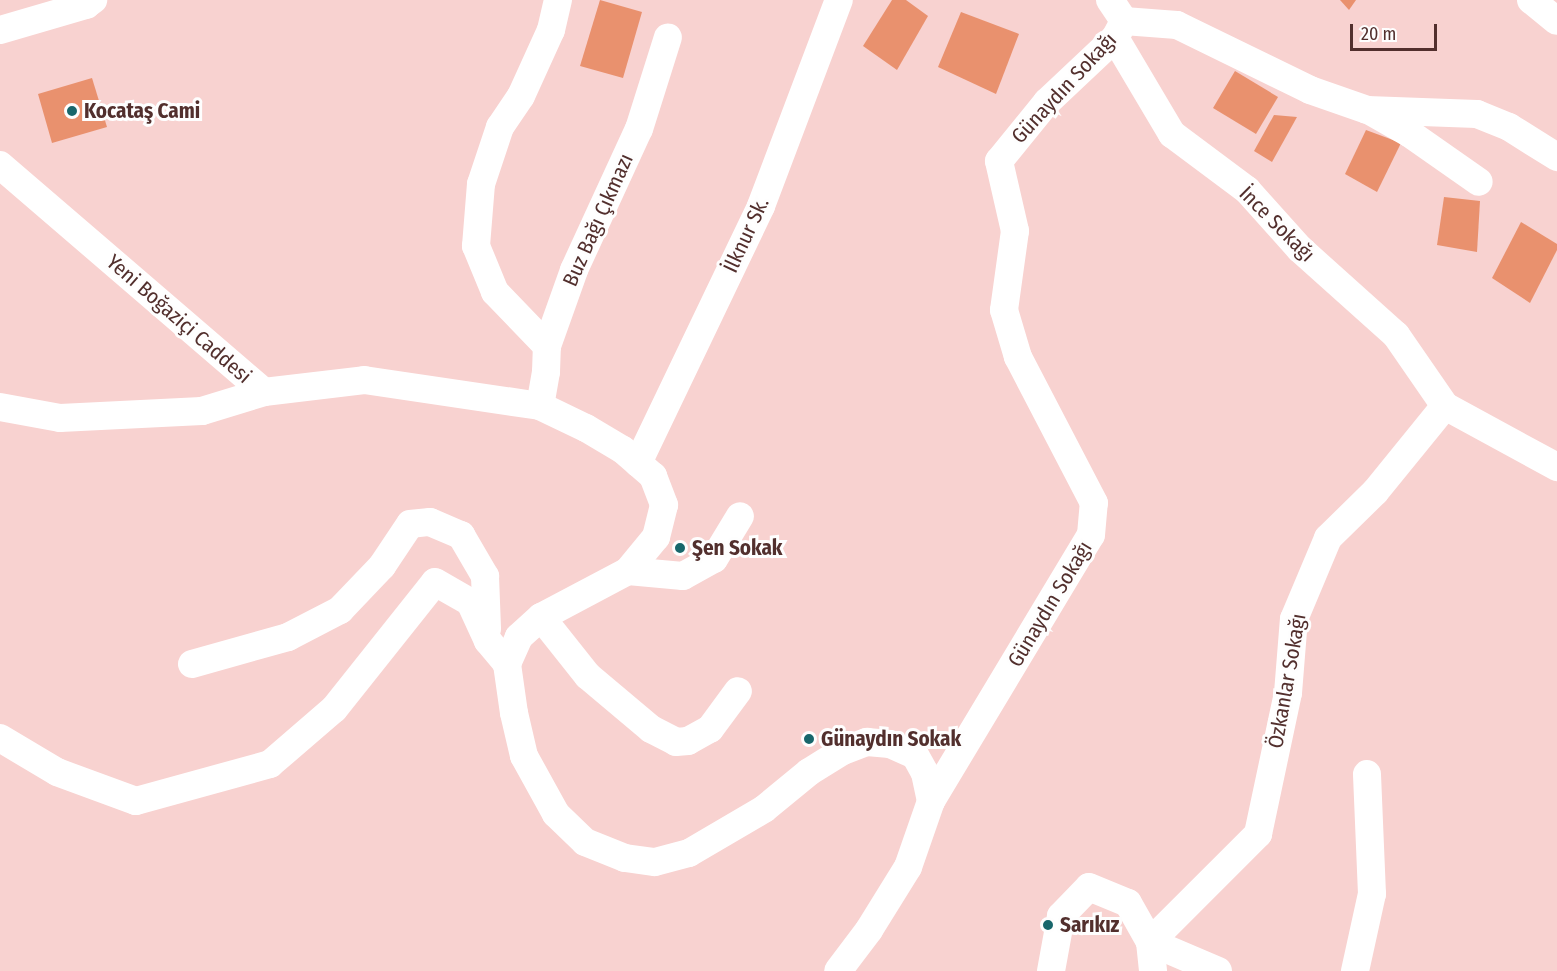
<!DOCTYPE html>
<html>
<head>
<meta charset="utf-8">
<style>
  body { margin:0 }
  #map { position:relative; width:1557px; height:971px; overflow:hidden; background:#f8d2d0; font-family:"Fira Sans Condensed",sans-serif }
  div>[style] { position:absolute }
  .building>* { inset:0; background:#e9916e }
  .minor>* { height:28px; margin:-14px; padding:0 14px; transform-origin:14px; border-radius:14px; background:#fff }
  .dots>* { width:16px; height:16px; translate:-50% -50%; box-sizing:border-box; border:3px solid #fefefe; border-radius:50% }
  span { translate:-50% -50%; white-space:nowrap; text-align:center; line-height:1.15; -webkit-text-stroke:6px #fefefe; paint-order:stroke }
  .street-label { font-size:21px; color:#522f2d }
  .poi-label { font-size:21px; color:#522f2d; font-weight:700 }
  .left { translate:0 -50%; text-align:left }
  .scale { position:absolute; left:1350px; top:24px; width:87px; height:27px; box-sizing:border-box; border:3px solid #522f2d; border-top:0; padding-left:8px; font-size:18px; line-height:21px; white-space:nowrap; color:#522f2d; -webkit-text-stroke:4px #fefefe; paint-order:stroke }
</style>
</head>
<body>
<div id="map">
  <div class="building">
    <div style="clip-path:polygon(600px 0,642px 12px,623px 78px,580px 66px)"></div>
    <div style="clip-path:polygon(892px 0,906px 0,928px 16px,897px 70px,863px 46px)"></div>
    <div style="clip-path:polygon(1340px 0,1356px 0,1349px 10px)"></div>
    <div style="clip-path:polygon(961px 12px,1019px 34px,996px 94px,938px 67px)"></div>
    <div style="clip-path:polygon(1235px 71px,1278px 97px,1256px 134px,1213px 108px)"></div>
    <div style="clip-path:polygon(92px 78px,107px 127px,52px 143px,38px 94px)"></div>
    <div style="clip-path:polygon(1274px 115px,1297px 117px,1272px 162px,1254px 151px)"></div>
    <div style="clip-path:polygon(1366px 130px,1401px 143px,1377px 192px,1345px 174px)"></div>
    <div style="clip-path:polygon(1444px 197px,1480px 201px,1477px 252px,1437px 245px)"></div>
    <div style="clip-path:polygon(1521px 222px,1557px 244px,1557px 250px,1530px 303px,1492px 278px)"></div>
  </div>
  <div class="minor">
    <div style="left:1110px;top:0;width:25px;rotate:56deg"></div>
    <div style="left:1531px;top:0;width:33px;rotate:39deg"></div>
    <div style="left:1124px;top:21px;width:53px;rotate:4.3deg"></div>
    <div style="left:1177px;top:25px;width:148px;rotate:26deg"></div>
    <div style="left:1310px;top:90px;width:60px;rotate:19.3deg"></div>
    <div style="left:1367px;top:110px;width:110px;rotate:2.1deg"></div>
    <div style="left:1477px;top:114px;width:35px;rotate:22deg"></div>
    <div style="left:1509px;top:127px;width:57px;rotate:32deg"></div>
    <div style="left:0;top:30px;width:90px;rotate:-16.2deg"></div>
    <div style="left:86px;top:5px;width:9px;rotate:-36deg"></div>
    <div style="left:1115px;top:38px;width:112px;rotate:59.3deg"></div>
    <div style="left:1172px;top:134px;width:94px;rotate:36.7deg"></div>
    <div style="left:1247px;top:190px;width:79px;rotate:48.1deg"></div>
    <div style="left:1300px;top:249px;width:129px;rotate:41.9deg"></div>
    <div style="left:1396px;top:335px;width:86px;rotate:55.4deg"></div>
    <div style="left:1372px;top:112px;width:43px;rotate:29.6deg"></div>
    <div style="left:1409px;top:133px;width:85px;rotate:35deg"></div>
    <div style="left:0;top:165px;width:348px;rotate:40.7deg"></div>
    <div style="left:264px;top:392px;width:101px;rotate:-6.8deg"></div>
    <div style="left:364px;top:380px;width:178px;rotate:8.4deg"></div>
    <div style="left:540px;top:406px;width:51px;rotate:25.6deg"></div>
    <div style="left:586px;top:428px;width:43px;rotate:30.7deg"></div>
    <div style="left:623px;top:450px;width:40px;rotate:41deg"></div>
    <div style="left:653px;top:476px;width:31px;rotate:69deg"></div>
    <div style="left:664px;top:505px;width:33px;rotate:104deg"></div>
    <div style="left:656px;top:537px;width:44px;rotate:129.5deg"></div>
    <div style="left:628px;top:571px;width:98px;rotate:152.1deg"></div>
    <div style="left:541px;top:617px;width:30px;rotate:138deg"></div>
    <div style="left:519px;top:637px;width:30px;rotate:114deg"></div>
    <div style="left:507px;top:664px;width:49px;rotate:81.9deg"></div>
    <div style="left:514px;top:713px;width:44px;rotate:76.9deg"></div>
    <div style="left:524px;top:756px;width:66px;rotate:61.1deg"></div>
    <div style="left:556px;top:814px;width:40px;rotate:44deg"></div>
    <div style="left:585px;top:842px;width:43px;rotate:21.8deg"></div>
    <div style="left:625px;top:858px;width:30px;rotate:8deg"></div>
    <div style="left:655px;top:862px;width:35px;rotate:-15deg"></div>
    <div style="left:689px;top:853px;width:87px;rotate:-30.4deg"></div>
    <div style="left:764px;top:809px;width:58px;rotate:-39.4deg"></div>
    <div style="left:809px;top:772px;width:40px;rotate:-32deg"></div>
    <div style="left:843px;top:751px;width:26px;rotate:-21deg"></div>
    <div style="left:867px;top:742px;width:23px;rotate:5deg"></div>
    <div style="left:890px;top:744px;width:27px;rotate:24deg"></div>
    <div style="left:915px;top:755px;width:21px;rotate:61deg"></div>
    <div style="left:925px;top:773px;width:29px;rotate:78deg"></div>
    <div style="left:931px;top:801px;width:70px;rotate:109.2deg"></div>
    <div style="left:908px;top:867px;width:74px;rotate:121.8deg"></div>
    <div style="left:869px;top:930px;width:51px;rotate:127.1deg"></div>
    <div style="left:547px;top:346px;width:75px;rotate:-133.9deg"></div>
    <div style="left:495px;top:292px;width:50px;rotate:-112.4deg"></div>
    <div style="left:476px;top:246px;width:62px;rotate:-85.4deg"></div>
    <div style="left:481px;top:184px;width:60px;rotate:-71.6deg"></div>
    <div style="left:500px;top:127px;width:37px;rotate:-56deg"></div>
    <div style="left:521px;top:96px;width:72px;rotate:-65.6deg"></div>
    <div style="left:551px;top:30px;width:31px;rotate:-77deg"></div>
    <div style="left:540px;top:406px;width:35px;rotate:-80deg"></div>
    <div style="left:546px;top:372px;width:26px;rotate:-88deg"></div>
    <div style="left:547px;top:346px;width:81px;rotate:-70.4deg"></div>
    <div style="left:574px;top:270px;width:155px;rotate:-65.3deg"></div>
    <div style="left:639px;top:129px;width:96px;rotate:-72.5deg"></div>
    <div style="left:0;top:407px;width:61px;rotate:10.4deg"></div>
    <div style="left:60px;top:418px;width:142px;rotate:-2.8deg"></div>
    <div style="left:202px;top:411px;width:65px;rotate:-17deg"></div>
    <div style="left:638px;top:463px;width:285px;rotate:-64.4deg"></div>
    <div style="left:761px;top:206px;width:220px;rotate:-69.3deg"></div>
    <div style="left:628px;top:571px;width:55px;rotate:5.2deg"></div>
    <div style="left:683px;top:576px;width:35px;rotate:-29deg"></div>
    <div style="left:714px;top:559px;width:50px;rotate:-58.8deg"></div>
    <div style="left:541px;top:617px;width:75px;rotate:51.5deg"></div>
    <div style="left:588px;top:676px;width:82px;rotate:40.1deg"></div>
    <div style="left:651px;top:729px;width:28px;rotate:27deg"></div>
    <div style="left:676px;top:742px;width:12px;rotate:-5deg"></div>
    <div style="left:688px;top:741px;width:25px;rotate:-29deg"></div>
    <div style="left:710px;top:729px;width:47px;rotate:-53.6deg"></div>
    <div style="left:192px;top:664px;width:100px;rotate:-15.7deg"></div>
    <div style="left:288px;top:637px;width:59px;rotate:-27.4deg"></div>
    <div style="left:340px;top:610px;width:61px;rotate:-46.3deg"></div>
    <div style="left:382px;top:566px;width:50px;rotate:-56.3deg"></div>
    <div style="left:410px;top:524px;width:20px;rotate:-6deg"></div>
    <div style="left:430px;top:522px;width:34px;rotate:23deg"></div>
    <div style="left:461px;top:535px;width:48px;rotate:59.7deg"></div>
    <div style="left:485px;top:576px;width:53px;rotate:87.8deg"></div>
    <div style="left:0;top:738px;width:66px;rotate:30.8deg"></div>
    <div style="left:57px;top:772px;width:84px;rotate:20.2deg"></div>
    <div style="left:136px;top:801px;width:139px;rotate:-15.4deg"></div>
    <div style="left:270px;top:764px;width:84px;rotate:-40.7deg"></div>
    <div style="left:334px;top:709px;width:162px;rotate:-51.5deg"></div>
    <div style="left:435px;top:582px;width:40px;rotate:29.7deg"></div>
    <div style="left:470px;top:602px;width:43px;rotate:65.2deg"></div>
    <div style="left:488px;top:641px;width:30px;rotate:50deg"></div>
    <div style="left:931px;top:801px;width:310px;rotate:-59deg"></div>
    <div style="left:1091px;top:535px;width:32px;rotate:-85deg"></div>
    <div style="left:1094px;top:503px;width:165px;rotate:-117.5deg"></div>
    <div style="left:1018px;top:357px;width:49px;rotate:-106.6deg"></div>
    <div style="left:1004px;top:310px;width:80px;rotate:-82.1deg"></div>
    <div style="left:1015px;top:231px;width:72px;rotate:-102.9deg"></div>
    <div style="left:999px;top:161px;width:76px;rotate:-50.9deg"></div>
    <div style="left:1047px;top:102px;width:93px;rotate:-43.3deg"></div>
    <div style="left:1115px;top:38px;width:19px;rotate:-62deg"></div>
    <div style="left:1051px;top:971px;width:56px;rotate:-79.7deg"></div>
    <div style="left:1061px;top:916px;width:40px;rotate:-46deg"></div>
    <div style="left:1089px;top:887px;width:42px;rotate:22.3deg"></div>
    <div style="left:1128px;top:903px;width:45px;rotate:60.6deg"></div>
    <div style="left:1150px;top:942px;width:29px;rotate:84deg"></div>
    <div style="left:1218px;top:971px;width:74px;rotate:-156.9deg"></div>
    <div style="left:1150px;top:942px;width:153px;rotate:-45deg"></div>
    <div style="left:1258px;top:834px;width:144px;rotate:-78deg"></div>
    <div style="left:1288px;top:693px;width:74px;rotate:-85.4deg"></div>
    <div style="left:1294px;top:619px;width:88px;rotate:-67.2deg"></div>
    <div style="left:1328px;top:538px;width:66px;rotate:-44.4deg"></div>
    <div style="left:1375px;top:492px;width:111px;rotate:-50.9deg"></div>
    <div style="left:1445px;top:406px;width:128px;rotate:28.6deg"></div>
    <div style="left:1355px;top:971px;width:79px;rotate:-77.6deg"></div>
    <div style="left:1372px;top:894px;width:120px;rotate:-92.4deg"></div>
  </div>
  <div class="dots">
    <div style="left:72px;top:111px;background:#18666b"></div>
    <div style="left:680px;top:548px;background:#18666b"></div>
    <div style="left:809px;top:739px;background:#18666b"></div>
    <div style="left:1048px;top:925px;background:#18666b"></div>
  </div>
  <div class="street-label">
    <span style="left:1064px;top:88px;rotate:-47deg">Günaydın Sokağı</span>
    <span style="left:598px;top:220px;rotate:-66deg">Buz Bağı Çıkmazı</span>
    <span style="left:1277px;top:224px;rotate:45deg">İnce Sokağı</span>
    <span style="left:746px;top:235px;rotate:-65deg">İlknur Sk.</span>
    <span style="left:179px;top:319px;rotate:41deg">Yeni Boğaziçi Caddesi</span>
    <span style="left:1050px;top:604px;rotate:-59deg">Günaydın Sokağı</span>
    <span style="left:1287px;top:681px;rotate:-80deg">Özkanlar Sokağı</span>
  </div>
  <div class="poi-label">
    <span class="left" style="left:84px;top:111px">Kocataş Cami</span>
    <span class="left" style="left:692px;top:548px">Şen Sokak</span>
    <span class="left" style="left:821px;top:739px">Günaydın Sokak</span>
    <span class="left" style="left:1060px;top:925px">Sarıkız</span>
  </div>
  <div class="scale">20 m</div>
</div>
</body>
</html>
